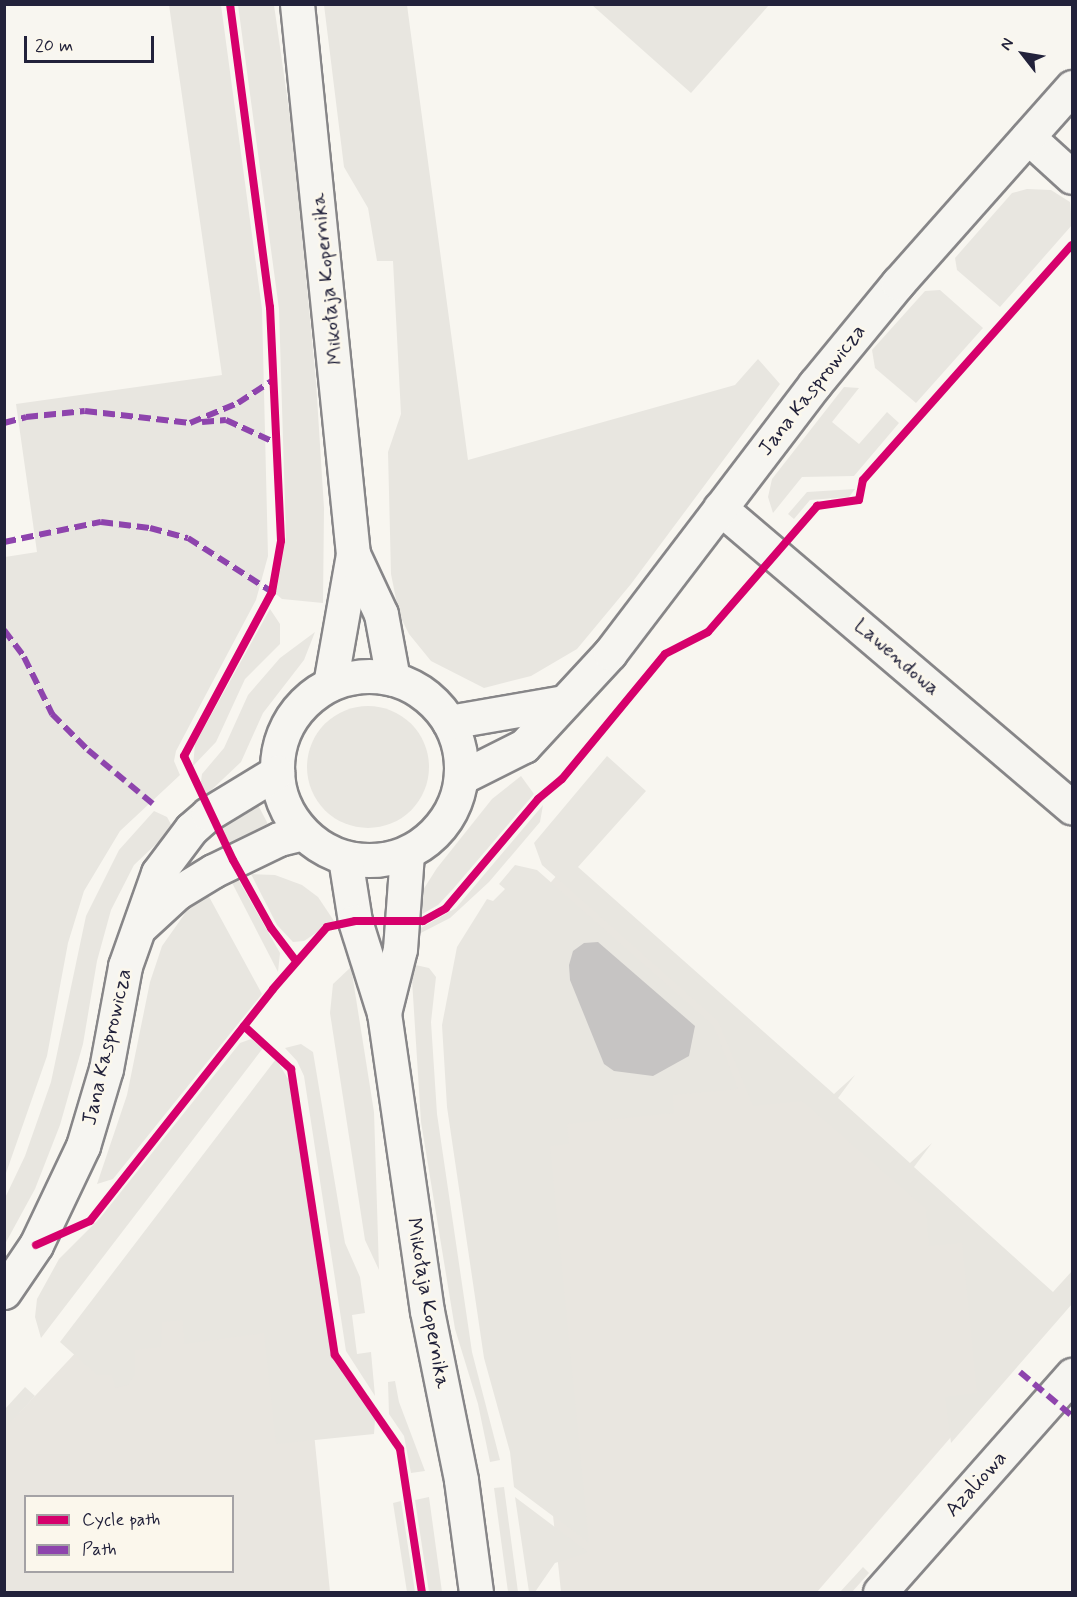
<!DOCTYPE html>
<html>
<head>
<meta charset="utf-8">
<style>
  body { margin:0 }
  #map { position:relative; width:1077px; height:1597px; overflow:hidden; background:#f8f6f0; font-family:Mynerve,sans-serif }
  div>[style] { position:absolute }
  .built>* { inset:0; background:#e9e6e0 }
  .green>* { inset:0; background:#e8e6e0 }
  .round { border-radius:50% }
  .water>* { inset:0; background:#c6c4c3 }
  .roads { filter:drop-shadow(2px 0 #878688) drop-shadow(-2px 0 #878688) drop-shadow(0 2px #878688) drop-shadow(0 -2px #878688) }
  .minor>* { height:33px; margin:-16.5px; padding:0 16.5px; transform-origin:16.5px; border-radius:16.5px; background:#f6f5f1 }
  .minor>.ring { margin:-16.5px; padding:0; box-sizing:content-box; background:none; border:33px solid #f6f5f1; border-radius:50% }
  .quiet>* { height:6px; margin-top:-3px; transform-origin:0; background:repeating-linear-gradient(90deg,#8e44ad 0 12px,transparent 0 18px) }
  .cycleway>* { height:8px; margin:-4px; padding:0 4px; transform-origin:4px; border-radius:4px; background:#d6006c }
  span { translate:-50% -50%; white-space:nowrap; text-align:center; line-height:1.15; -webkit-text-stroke:5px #fbf7ec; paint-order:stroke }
  .street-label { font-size:21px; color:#22223b }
  .frame { position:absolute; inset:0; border:6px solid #22223b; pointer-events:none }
  .legend { position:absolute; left:24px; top:1495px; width:210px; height:78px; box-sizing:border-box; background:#fbf7ec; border:2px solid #a4a2a5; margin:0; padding:8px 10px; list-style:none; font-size:18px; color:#22223b }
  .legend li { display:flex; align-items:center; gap:12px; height:30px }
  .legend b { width:30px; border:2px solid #a4a2a5 }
  .north { position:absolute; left:993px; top:24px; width:60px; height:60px; -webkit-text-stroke:4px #fbf7ec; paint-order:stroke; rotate:301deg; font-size:16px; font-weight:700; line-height:24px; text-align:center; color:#22223b }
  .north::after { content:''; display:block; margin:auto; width:21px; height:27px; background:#22223b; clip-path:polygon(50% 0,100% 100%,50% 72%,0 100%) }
  .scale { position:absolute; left:24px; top:36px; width:130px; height:27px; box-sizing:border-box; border:3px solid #22223b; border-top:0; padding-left:8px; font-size:18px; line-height:21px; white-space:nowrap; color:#22223b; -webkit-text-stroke:4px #fbf7ec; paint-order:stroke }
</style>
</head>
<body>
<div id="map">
  <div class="built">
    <div style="clip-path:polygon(558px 874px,1054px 1318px,817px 1592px,561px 1592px,494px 948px)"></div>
    <div style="clip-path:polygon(evenodd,235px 1183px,291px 1204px,330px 1592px,5px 1592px,4px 1429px,235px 1183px,26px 1496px,232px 1496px,232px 1572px,26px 1572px,26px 1496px)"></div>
  </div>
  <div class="green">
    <div style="clip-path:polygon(169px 5px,221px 5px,262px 309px,268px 556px,256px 600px,176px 751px,174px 761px,180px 775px,120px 831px,84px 891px,68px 943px,47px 1056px,5px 1176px,5px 557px,37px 552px,16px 404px,222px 375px)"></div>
    <div style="clip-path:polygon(238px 5px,274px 5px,293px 138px,316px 382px,324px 508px,323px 603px,282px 599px,276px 594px,286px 537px,279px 309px)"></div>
    <div style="clip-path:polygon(324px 5px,407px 5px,468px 460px,735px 385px,758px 359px,780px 384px,631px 584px,577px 649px,531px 676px,484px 688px,431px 661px,409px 634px,399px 614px,391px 574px,388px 452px,401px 414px,393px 261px,377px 261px,368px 208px,344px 167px)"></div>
    <div style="clip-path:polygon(592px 5px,769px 5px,691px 93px)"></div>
    <div style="clip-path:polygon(1027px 189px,1051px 190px,1070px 202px,1072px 225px,1000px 307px,957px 270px,955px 258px,1012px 193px)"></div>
    <div style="clip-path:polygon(940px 290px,983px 328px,916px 403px,875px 368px,872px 350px,925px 291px)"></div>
    <div style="clip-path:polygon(844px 387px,859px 388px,832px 422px,859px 444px,887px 412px,899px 423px,854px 476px,802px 477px,773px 513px,768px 497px,772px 479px)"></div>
    <div style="clip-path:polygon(855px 489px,849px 497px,810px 500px,794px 519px,788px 514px,807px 492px)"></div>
    <div style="clip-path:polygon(270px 609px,280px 624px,280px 644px,245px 679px,216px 742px,193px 766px,195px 744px)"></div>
    <div style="clip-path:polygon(315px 632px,304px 660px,263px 713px,241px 762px,204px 797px,200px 788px,202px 774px,224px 748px,248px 695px,280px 658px)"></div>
    <div class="round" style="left:307px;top:706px;width:122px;height:122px"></div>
    <div style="clip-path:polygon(607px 756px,646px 791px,578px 867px,834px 1094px,855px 1075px,838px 1098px,910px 1163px,932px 1143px,914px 1167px,1053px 1292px,1072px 1271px,1072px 1304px,951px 1443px,945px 1397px,977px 1393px,962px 1243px,929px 1246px,926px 1209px,802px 1101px,753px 1106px,718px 1021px,542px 865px,534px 843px)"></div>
    <div style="clip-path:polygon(521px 776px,534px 794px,453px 889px,438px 905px,417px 917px,423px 890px,437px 868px,492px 799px)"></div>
    <div style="clip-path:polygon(258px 805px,270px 828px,231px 846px,220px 825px)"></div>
    <div style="clip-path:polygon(543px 805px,540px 822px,489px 882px,450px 918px,411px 938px,412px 933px,456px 908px)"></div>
    <div style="clip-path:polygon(154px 811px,167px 817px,173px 828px,134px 865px,111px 910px,97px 961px,83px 1044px,60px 1125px,35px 1189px,5px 1244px,4px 1200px,25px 1156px,51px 1082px,86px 916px,119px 850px)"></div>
    <div style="clip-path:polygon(515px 865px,537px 870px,714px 1026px,738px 1089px,673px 1095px,674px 1113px,567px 1124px,569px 1144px,550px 1146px,589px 1543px,514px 1487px,510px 1452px,484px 1358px,447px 1107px,442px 1025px,457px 947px,487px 899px,493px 901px,505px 889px,499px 884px)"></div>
    <div style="clip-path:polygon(234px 872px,280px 953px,278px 972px,228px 875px)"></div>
    <div style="clip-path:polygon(251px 874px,275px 875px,302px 885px,318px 897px,334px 921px,304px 941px,293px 942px,277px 925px)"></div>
    <div style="clip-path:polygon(207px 893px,262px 994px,113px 1179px,97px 1184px,127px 1095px,150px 982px,162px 946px,186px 912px)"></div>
    <div style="clip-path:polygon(411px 964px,429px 968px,436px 977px,431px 1022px,437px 1114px,472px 1352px,500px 1460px,490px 1462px,478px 1404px,455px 1329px,421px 1122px)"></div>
    <div style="clip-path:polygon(351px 967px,374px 1112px,379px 1270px,365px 1240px,330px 1013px,333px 984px)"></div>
    <div style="clip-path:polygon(251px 1039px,263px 1048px,41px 1338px,35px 1317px,37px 1299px,59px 1259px,100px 1218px,240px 1043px)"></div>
    <div style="clip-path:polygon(301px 1044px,313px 1052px,345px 1243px,360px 1277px,365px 1313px,352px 1315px,357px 1354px,371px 1352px,375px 1396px,346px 1351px,304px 1076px,297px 1061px,285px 1048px)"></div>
    <div style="clip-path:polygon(276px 1059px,290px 1082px,332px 1358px,375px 1420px,374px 1434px,276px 1444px,264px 1333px,184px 1344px,182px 1320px,162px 1322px,161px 1347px,135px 1350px,135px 1375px,128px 1385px,115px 1388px,112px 1375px,97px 1375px,60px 1342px)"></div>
    <div style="clip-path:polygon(395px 1381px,399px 1402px,425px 1471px,411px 1473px,404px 1436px,389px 1414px,388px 1382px)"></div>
    <div style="clip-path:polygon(25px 1387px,35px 1396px,5px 1429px,5px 1409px)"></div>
    <div style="clip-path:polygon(504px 1487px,518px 1592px,508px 1592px,494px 1488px)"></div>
    <div style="clip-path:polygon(429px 1497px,442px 1592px,429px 1592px,415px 1500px)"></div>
    <div style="clip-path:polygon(515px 1497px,588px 1552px,555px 1563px,535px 1592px,529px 1592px)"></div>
    <div style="clip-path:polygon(401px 1501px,415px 1592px,407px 1592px,393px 1503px)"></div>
    <div style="clip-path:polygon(863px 1567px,869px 1573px,852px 1592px,840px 1592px)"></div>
  </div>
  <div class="water">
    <div style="clip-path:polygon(598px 942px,695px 1026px,689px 1056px,653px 1076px,614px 1071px,604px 1064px,570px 980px,569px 965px,573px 951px,584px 943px)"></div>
  </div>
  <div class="roads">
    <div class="minor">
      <div style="left:297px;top:4px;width:553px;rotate:84.19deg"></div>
      <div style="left:353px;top:554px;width:132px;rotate:100deg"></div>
      <div style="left:1028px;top:137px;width:59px;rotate:42.3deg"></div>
      <div style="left:720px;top:508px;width:462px;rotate:40.4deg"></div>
      <div style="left:353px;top:554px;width:66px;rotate:65deg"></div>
      <div style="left:381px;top:614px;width:66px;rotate:79.5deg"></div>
      <div class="ring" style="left:277px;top:676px;width:151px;height:151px"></div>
      <div style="left:449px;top:722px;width:117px;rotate:-9.9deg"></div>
      <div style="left:462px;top:777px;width:69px;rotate:-26.6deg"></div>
      <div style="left:524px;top:746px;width:127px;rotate:-47.2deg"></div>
      <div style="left:610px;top:653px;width:338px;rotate:-52.7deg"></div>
      <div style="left:815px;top:384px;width:131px;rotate:-50.6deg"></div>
      <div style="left:898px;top:283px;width:262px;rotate:-48.4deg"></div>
      <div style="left:345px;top:858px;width:64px;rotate:81deg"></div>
      <div style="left:355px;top:921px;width:96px;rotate:72.5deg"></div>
      <div style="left:384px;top:1013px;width:301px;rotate:81.8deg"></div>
      <div style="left:427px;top:1311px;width:172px;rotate:78.6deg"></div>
      <div style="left:461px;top:1480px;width:113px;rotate:82.4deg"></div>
      <div style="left:141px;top:926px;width:49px;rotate:-42.5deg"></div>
      <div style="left:177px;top:893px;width:42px;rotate:-31.4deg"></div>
      <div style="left:213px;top:871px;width:73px;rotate:-25.9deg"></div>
      <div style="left:279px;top:839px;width:25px;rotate:-14deg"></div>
      <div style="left:384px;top:1013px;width:66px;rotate:-76deg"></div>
      <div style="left:400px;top:949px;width:96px;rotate:-85.8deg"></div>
      <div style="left:4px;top:1292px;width:57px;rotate:-55.8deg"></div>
      <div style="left:36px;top:1245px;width:110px;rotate:-64.6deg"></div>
      <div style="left:83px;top:1146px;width:80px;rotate:-73.4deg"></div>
      <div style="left:106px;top:1069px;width:105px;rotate:-79.5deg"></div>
      <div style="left:125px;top:966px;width:99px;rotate:-70.5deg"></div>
      <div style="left:158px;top:873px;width:55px;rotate:-53.1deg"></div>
      <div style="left:191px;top:829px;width:23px;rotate:-41deg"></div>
      <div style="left:208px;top:814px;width:81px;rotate:-31.3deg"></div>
      <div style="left:880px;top:1592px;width:290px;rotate:-48.5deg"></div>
    </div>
  </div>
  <div class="quiet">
    <div style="left:202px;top:422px;width:24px;rotate:-5deg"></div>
    <div style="left:226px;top:420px;width:55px;rotate:24.7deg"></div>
    <div style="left:4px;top:423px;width:23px;rotate:-15deg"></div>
    <div style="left:26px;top:417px;width:59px;rotate:-5.8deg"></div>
    <div style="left:85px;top:411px;width:106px;rotate:6.5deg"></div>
    <div style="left:190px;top:423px;width:52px;rotate:-22.6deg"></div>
    <div style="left:238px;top:403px;width:42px;rotate:-33.3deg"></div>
    <div style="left:4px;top:542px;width:99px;rotate:-11.7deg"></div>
    <div style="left:101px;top:522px;width:49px;rotate:7deg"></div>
    <div style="left:150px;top:528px;width:39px;rotate:15deg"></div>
    <div style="left:188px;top:538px;width:100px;rotate:32.7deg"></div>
    <div style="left:4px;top:630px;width:34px;rotate:53deg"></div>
    <div style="left:24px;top:657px;width:64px;rotate:63.8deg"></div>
    <div style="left:52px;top:714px;width:51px;rotate:45deg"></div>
    <div style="left:88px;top:750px;width:85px;rotate:39.7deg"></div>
    <div style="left:1020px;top:1372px;width:68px;rotate:40.2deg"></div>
  </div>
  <div class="cycleway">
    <div style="left:230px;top:4px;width:306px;rotate:82.5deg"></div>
    <div style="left:270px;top:307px;width:234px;rotate:87.3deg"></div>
    <div style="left:281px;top:541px;width:52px;rotate:100deg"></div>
    <div style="left:272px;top:592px;width:186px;rotate:118.2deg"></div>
    <div style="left:184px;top:756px;width:115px;rotate:64.8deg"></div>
    <div style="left:233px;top:860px;width:78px;rotate:60.8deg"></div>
    <div style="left:271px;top:928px;width:41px;rotate:52.9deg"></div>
    <div style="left:244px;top:1026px;width:64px;rotate:42.5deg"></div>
    <div style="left:291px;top:1069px;width:289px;rotate:81.3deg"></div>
    <div style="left:335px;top:1355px;width:114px;rotate:55.3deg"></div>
    <div style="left:400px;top:1449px;width:145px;rotate:81.3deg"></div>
    <div style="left:36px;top:1245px;width:59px;rotate:-24deg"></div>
    <div style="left:90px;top:1221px;width:295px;rotate:-51.7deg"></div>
    <div style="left:273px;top:989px;width:82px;rotate:-48.9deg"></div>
    <div style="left:327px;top:927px;width:29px;rotate:-12deg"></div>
    <div style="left:355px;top:921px;width:68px"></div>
    <div style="left:423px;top:921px;width:26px;rotate:-29deg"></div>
    <div style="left:446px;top:908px;width:143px;rotate:-49.8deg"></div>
    <div style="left:538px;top:799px;width:31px;rotate:-40deg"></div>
    <div style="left:562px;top:779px;width:162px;rotate:-50.5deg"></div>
    <div style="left:665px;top:654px;width:48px;rotate:-27.1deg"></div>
    <div style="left:708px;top:632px;width:167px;rotate:-49.1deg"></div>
    <div style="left:817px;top:506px;width:42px;rotate:-8.1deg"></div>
    <div style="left:859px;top:500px;width:20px;rotate:-79deg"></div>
    <div style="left:863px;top:480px;width:314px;rotate:-48.4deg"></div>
  </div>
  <div class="street-label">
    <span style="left:327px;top:279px;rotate:-96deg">Mikołaja Kopernika</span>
    <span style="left:812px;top:390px;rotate:-52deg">Jana Kasprowicza</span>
    <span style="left:897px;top:657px;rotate:41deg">Lawendowa</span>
    <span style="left:107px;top:1047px;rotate:-77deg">Jana Kasprowicza</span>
    <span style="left:428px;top:1303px;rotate:80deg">Mikołaja Kopernika</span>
    <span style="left:976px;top:1484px;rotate:-48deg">Azaliowa</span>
  </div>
  <div class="frame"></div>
  <ul class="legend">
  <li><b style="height:8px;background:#d6006c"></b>Cycle path</li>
  <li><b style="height:8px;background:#8e44ad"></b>Path</li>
  </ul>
  <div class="north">N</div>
  <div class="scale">20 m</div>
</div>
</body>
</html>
